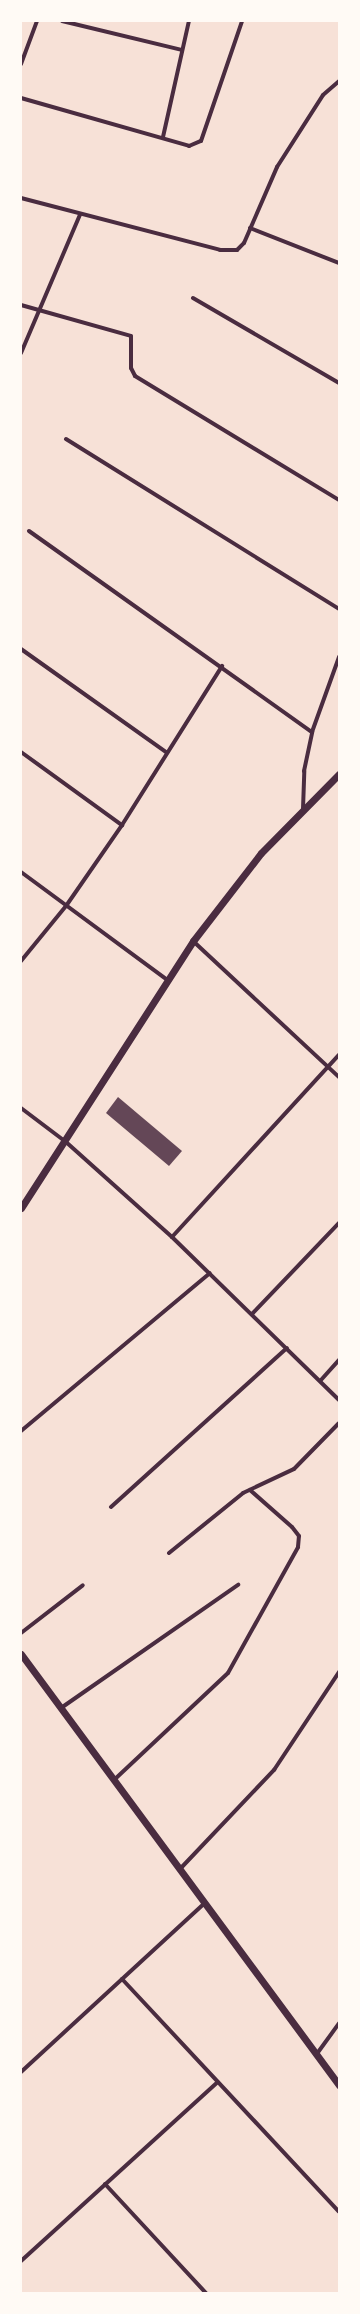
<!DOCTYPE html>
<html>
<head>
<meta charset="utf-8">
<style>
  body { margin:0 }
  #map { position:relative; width:360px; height:2314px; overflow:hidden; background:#f7e1d7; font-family:Bitter,serif }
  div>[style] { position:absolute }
  .building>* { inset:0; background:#644757 }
  .minor>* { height:4px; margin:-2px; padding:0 2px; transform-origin:2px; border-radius:2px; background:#4a2c40 }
  .tertiary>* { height:7px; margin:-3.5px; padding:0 3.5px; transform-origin:3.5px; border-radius:3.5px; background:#4a2c40 }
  span { translate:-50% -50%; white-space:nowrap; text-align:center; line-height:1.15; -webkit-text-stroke:4px #fffaf5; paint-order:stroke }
  .frame { position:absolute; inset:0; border:22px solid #fffaf5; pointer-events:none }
</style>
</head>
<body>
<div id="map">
  <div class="building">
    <div style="clip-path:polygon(118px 1097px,182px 1151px,169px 1166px,106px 1113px)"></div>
  </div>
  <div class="minor">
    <div style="left:62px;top:21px;width:123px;rotate:13.6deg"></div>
    <div style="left:21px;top:64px;width:46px;rotate:-69.6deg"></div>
    <div style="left:21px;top:98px;width:175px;rotate:15.9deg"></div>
    <div style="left:189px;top:146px;width:13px;rotate:-23deg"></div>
    <div style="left:201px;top:141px;width:127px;rotate:-71.1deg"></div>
    <div style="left:163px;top:137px;width:119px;rotate:-77.4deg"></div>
    <div style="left:21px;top:198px;width:206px;rotate:14.6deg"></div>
    <div style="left:220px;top:250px;width:17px"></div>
    <div style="left:237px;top:250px;width:10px;rotate:-45deg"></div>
    <div style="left:244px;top:243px;width:83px;rotate:-66.5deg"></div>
    <div style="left:277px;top:167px;width:85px;rotate:-57.4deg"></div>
    <div style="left:323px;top:95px;width:21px;rotate:-41deg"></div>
    <div style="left:250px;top:228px;width:96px;rotate:21.5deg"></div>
    <div style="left:193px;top:298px;width:169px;rotate:30.2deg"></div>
    <div style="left:21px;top:305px;width:114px;rotate:15.7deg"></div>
    <div style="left:131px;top:336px;width:32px;rotate:90deg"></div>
    <div style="left:131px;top:368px;width:9px;rotate:63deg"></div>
    <div style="left:135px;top:376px;width:239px;rotate:31.3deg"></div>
    <div style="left:21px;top:353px;width:150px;rotate:-66.9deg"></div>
    <div style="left:66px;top:439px;width:322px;rotate:31.9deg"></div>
    <div style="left:29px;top:531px;width:347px;rotate:35.4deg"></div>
    <div style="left:21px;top:649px;width:178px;rotate:35.4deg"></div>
    <div style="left:21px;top:752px;width:125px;rotate:35.9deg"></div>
    <div style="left:303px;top:809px;width:38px;rotate:-88deg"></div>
    <div style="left:304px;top:771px;width:40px;rotate:-78deg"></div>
    <div style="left:312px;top:732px;width:80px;rotate:-70.2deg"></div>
    <div style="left:21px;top:872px;width:180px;rotate:36.4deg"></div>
    <div style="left:193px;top:941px;width:200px;rotate:43deg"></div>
    <div style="left:21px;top:961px;width:71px;rotate:-50.7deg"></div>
    <div style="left:66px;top:906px;width:98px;rotate:-55.3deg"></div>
    <div style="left:122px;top:825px;width:188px;rotate:-57.8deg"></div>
    <div style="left:21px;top:1108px;width:56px;rotate:37.1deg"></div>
    <div style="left:66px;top:1142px;width:142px;rotate:41.9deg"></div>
    <div style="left:172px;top:1237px;width:233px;rotate:44.3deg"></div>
    <div style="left:172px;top:1237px;width:247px;rotate:-47.5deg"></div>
    <div style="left:252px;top:1314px;width:126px;rotate:-46.3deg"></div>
    <div style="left:321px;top:1380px;width:27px;rotate:-48deg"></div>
    <div style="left:21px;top:1431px;width:246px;rotate:-39.9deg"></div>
    <div style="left:111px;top:1507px;width:237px;rotate:-42.1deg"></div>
    <div style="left:169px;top:1553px;width:95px;rotate:-39deg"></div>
    <div style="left:243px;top:1493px;width:56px;rotate:-25.2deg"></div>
    <div style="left:294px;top:1469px;width:64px;rotate:-45.6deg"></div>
    <div style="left:21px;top:1633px;width:78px;rotate:-37.7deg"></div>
    <div style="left:61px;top:1708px;width:216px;rotate:-34.8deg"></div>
    <div style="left:114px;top:1780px;width:156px;rotate:-43.2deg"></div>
    <div style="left:228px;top:1673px;width:144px;rotate:-60.9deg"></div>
    <div style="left:298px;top:1547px;width:11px;rotate:-85deg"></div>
    <div style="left:299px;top:1536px;width:11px;rotate:-128deg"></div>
    <div style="left:292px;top:1527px;width:56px;rotate:-138.6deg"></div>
    <div style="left:180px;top:1869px;width:137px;rotate:-46.5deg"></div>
    <div style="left:274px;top:1770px;width:118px;rotate:-56.4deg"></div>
    <div style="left:122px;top:1979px;width:318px;rotate:47deg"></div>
    <div style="left:316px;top:2055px;width:39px;rotate:-54deg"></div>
    <div style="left:21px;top:2072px;width:250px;rotate:-42.6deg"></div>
    <div style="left:105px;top:2184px;width:149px;rotate:47.2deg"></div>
    <div style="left:21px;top:2261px;width:266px;rotate:-42.3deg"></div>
  </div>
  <div class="tertiary">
    <div style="left:21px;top:1208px;width:318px;rotate:-57.2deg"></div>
    <div style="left:193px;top:941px;width:111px;rotate:-52.3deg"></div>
    <div style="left:261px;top:853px;width:111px;rotate:-45.4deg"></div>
    <div style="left:21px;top:1654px;width:536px;rotate:53.58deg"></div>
  </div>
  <div class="frame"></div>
</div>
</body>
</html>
